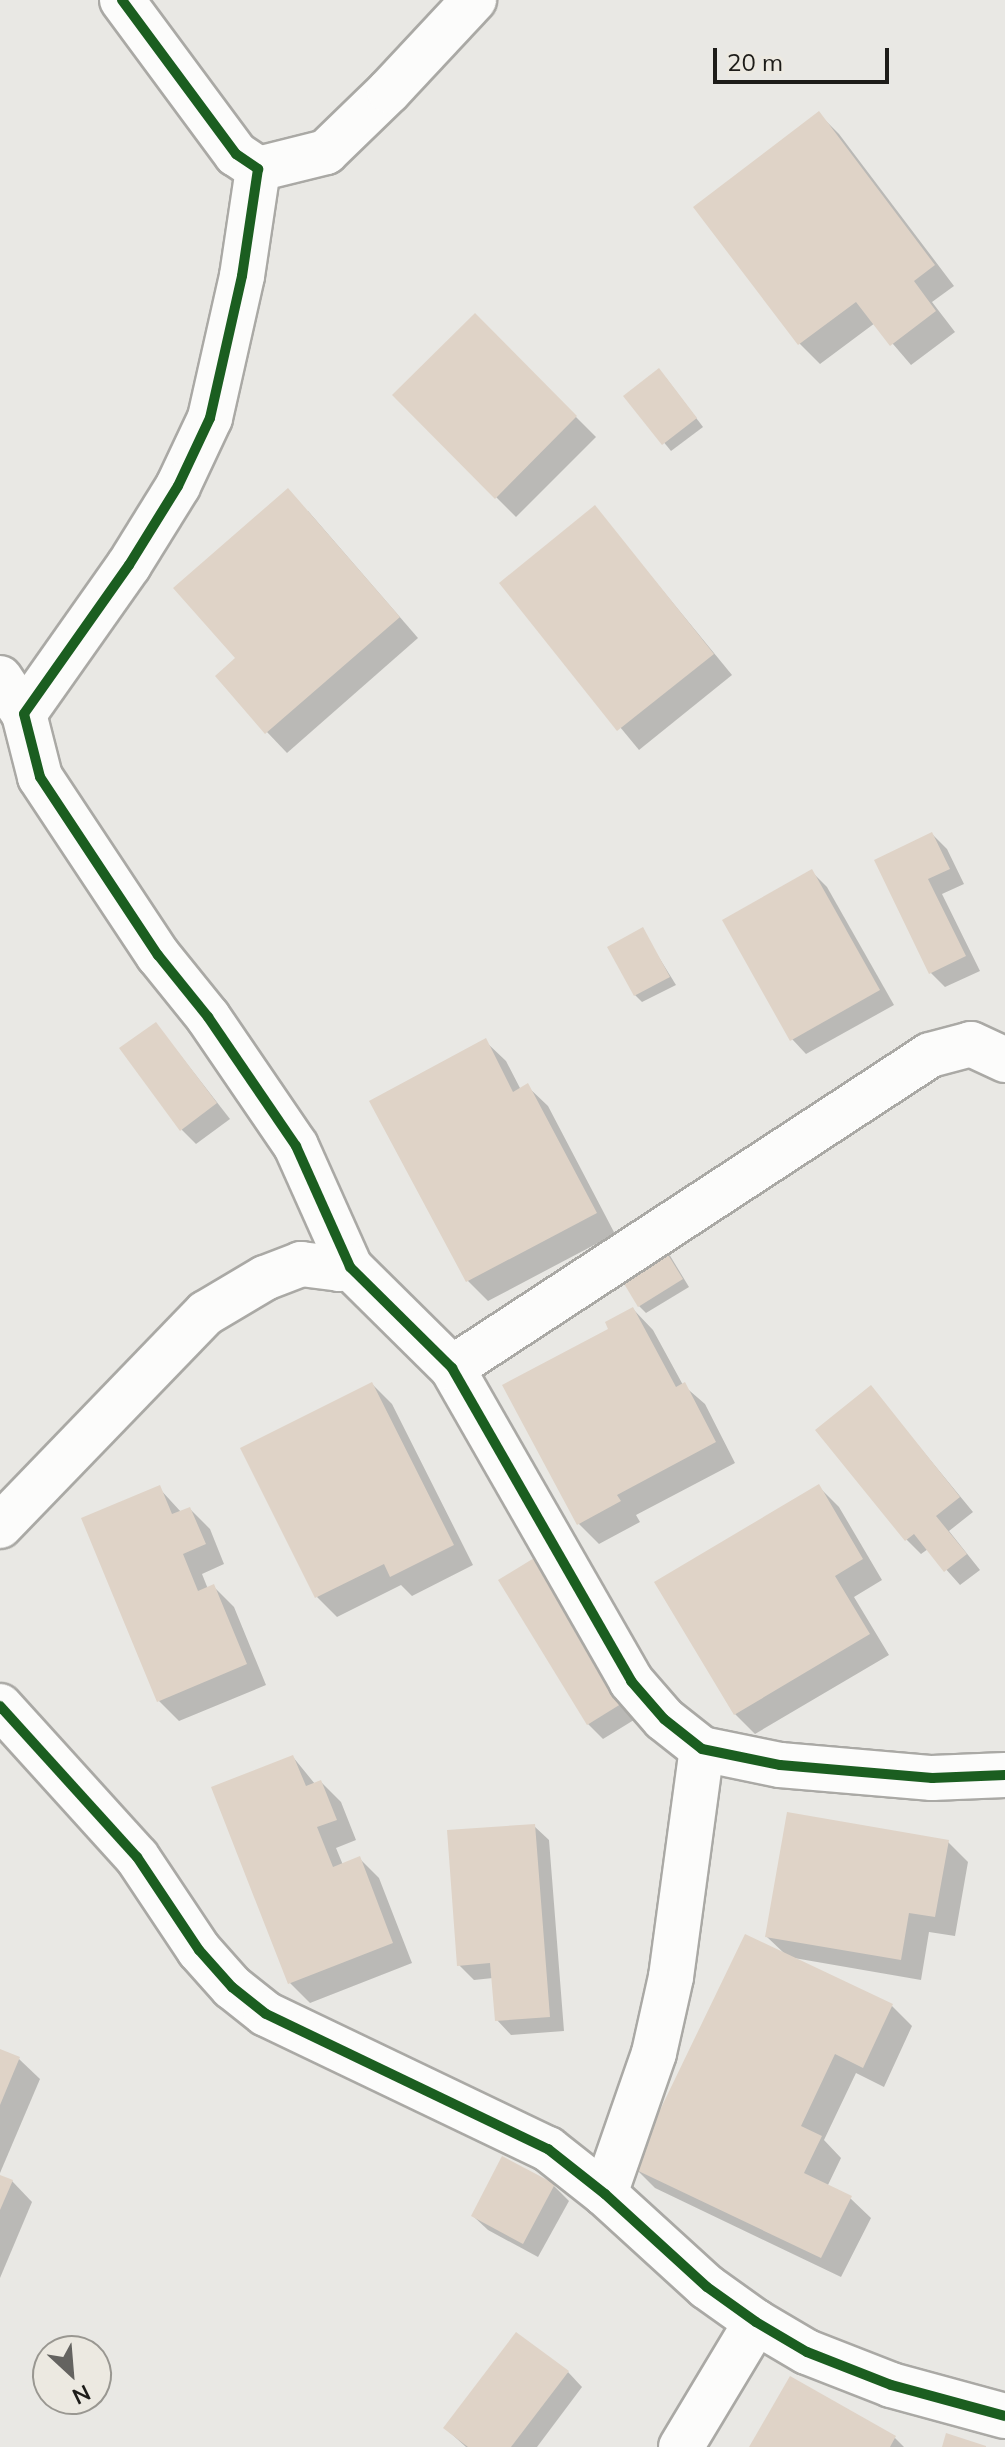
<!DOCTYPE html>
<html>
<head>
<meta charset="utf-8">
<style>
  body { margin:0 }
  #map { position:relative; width:1005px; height:2447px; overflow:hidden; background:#e9e8e4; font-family:Mulish,sans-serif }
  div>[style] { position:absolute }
  .shadow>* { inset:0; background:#0003 }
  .building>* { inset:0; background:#dfd3c7 }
  .roads { filter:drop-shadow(2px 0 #aaa9a5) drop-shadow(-2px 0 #aaa9a5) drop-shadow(0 2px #aaa9a5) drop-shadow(0 -2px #aaa9a5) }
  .street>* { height:44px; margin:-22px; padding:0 22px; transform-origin:22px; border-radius:22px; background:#fcfcfb }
  .cycleway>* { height:10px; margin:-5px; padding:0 5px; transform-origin:5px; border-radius:5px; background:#1b5e20 }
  span { translate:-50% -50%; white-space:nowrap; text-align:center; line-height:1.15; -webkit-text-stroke:6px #ece9e1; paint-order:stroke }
  .north { position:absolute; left:32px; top:2335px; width:80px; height:80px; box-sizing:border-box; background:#ece9e1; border:2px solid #999791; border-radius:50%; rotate:154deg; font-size:22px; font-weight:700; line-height:32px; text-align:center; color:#1d1c19 }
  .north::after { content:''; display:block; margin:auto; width:28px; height:36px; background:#646360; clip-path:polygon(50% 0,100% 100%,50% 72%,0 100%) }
  .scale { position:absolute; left:713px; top:48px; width:176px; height:36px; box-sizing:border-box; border:4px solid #1d1c19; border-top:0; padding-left:10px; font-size:24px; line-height:28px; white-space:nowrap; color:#1d1c19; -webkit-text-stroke:6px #ece9e1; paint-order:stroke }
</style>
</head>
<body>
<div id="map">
  <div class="shadow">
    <div style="clip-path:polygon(819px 114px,839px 134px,954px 286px,932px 302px,955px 332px,911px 365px,875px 323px,820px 364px,800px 344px,696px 207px)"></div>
    <div style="clip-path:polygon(475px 316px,596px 437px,516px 517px,394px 395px)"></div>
    <div style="clip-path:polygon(666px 378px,703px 427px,671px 451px,626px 396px)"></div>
    <div style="clip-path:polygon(595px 508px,732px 675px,639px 750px,501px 583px)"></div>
    <div style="clip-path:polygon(308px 511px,418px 638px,287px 753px,267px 732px,237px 658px)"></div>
    <div style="clip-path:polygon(932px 834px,947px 849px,964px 884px,942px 894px,980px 971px,945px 987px,931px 973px,876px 861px)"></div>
    <div style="clip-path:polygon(812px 872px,827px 887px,894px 1005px,806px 1054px,792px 1039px)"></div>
    <div style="clip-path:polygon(642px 930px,676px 985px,642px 1002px,635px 995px)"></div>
    <div style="clip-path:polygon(156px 1024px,230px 1119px,196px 1144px,182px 1130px)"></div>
    <div style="clip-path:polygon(485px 1041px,506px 1061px,521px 1090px,527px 1086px,548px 1106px,615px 1234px,488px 1301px,468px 1281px,372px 1102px)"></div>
    <div style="clip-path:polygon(666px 1249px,689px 1287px,646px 1313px,639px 1306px)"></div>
    <div style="clip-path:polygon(633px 1309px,653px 1330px,683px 1385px,705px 1404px,735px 1463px,636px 1515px,640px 1522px,599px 1544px,579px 1524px,611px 1330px)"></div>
    <div style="clip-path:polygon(372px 1384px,392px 1404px,473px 1565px,412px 1596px,401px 1585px,337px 1617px,317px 1597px)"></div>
    <div style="clip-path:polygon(871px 1388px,973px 1512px,949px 1531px,980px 1570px,960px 1585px,928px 1549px,921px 1554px,906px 1539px)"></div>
    <div style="clip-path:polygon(819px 1487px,839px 1507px,882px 1580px,854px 1597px,889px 1655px,755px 1734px,735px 1714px)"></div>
    <div style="clip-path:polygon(159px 1488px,181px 1512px,190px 1509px,210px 1529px,224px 1564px,202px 1574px,208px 1589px,214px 1587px,234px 1607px,266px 1685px,179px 1721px,159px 1701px)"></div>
    <div style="clip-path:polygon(500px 1581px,642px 1715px,603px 1739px,588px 1724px)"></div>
    <div style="clip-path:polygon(293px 1757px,315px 1784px,321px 1782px,341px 1802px,356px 1840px,336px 1848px,343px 1865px,359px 1858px,379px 1878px,412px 1963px,310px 2003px,290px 1983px)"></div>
    <div style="clip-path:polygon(534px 1826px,549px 1840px,564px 2031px,511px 2035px,497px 2020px,493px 1978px,474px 1980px,459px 1965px)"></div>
    <div style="clip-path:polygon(948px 1842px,968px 1862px,955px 1936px,929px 1932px,921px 1980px,794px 1958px,892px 2006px,912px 2026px,884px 2087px,856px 2073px,824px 2140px,841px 2158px,827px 2187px,850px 2198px,871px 2218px,841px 2277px,655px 2188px,634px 2167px,785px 1954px,767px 1937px)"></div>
    <div style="clip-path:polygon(0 2051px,19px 2059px,40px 2079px,0 2173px)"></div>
    <div style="clip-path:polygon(502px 2159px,554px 2186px,569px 2201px,538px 2257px,488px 2230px,473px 2216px)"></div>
    <div style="clip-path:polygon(0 2177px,12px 2181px,32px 2202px,0 2278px)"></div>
    <div style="clip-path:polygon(568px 2372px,582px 2387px,537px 2447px,466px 2447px,445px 2428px)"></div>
    <div style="clip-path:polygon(895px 2438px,904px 2447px,751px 2447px)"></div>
  </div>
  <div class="building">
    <div style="clip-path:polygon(819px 111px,935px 265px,914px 281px,936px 311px,890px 346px,856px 302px,798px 345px,693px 207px)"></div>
    <div style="clip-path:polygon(475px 313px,577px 416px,495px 499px,392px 395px)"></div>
    <div style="clip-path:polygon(659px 368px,697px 418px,662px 445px,623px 396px)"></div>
    <div style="clip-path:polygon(288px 488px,400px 617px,265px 734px,215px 676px,235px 658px,173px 588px)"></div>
    <div style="clip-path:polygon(595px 505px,714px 654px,617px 731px,499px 583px)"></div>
    <div style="clip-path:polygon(932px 832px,950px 869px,928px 879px,966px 956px,929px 974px,874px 860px)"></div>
    <div style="clip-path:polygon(812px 869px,880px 990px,790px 1041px,722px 920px)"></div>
    <div style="clip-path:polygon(643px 927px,670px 977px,634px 996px,607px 947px)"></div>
    <div style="clip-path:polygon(156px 1022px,217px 1103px,180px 1131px,119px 1048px)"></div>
    <div style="clip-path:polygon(486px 1038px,513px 1092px,528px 1083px,597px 1213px,466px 1282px,369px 1101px)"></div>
    <div style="clip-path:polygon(659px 1240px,683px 1279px,638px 1307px,614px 1267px)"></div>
    <div style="clip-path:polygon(633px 1307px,676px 1387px,685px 1382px,716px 1442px,617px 1495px,621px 1501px,577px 1525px,502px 1385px,608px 1329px,605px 1322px)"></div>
    <div style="clip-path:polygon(372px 1382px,454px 1545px,390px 1577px,384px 1564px,315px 1598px,240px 1448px)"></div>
    <div style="clip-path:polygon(871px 1385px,960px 1497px,936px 1516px,967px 1554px,944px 1572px,914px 1534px,905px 1541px,815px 1430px)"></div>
    <div style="clip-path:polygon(819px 1484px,863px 1559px,835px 1576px,870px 1634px,734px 1715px,654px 1582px)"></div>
    <div style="clip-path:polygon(160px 1485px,172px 1514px,190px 1507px,206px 1544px,183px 1554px,198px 1591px,214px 1584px,247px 1664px,157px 1702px,81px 1518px)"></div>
    <div style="clip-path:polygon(539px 1555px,629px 1699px,587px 1725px,498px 1580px)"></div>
    <div style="clip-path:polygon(293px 1755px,306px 1786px,321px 1780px,337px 1820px,317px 1827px,333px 1867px,360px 1856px,393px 1943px,288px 1984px,211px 1787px)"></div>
    <div style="clip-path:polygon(787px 1812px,949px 1840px,935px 1917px,909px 1913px,901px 1960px,765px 1937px)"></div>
    <div style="clip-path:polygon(535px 1824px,550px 2017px,495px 2021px,490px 1963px,457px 1966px,447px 1830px)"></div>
    <div style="clip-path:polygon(745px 1934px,893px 2004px,863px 2068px,835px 2054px,801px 2126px,822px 2136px,804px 2173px,852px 2196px,821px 2258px,632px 2168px)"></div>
    <div style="clip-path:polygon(0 2049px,20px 2057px,0 2105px)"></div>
    <div style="clip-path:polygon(502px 2156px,555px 2184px,523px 2244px,471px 2216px)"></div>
    <div style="clip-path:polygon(0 2175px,13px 2180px,0 2210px)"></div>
    <div style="clip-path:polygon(516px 2332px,569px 2371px,511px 2447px,468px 2447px,443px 2428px)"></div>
    <div style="clip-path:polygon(790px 2376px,896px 2436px,890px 2447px,749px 2447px)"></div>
    <div style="clip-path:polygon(946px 2433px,986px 2446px,986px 2447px,942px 2447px)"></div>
  </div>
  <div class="roads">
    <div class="street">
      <div style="left:122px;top:0;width:192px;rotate:53.5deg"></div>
      <div style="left:236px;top:154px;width:27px;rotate:34deg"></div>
      <div style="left:258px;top:169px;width:108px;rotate:98.5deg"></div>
      <div style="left:242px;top:276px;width:146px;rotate:102.7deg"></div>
      <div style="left:210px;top:418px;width:75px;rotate:115.2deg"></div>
      <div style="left:178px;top:486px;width:93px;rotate:121.8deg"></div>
      <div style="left:129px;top:565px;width:182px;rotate:125.2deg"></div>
      <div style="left:24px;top:714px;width:65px;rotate:75.7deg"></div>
      <div style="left:40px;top:777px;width:214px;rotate:56.5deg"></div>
      <div style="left:158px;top:955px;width:80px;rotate:51.1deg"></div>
      <div style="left:208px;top:1017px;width:156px;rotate:55.7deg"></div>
      <div style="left:296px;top:1146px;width:133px;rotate:65.9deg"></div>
      <div style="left:350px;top:1267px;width:144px;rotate:44.7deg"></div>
      <div style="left:452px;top:1368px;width:361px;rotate:60.2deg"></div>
      <div style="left:631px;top:1681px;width:50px;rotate:49deg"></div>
      <div style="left:664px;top:1719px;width:48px;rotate:38.3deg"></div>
      <div style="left:702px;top:1749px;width:80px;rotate:11.6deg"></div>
      <div style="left:780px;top:1765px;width:153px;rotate:4.9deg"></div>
      <div style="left:932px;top:1778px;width:73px;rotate:-2.4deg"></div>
      <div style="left:258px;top:169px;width:70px;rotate:-14deg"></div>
      <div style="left:326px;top:152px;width:88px;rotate:-44.1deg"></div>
      <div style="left:389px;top:91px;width:125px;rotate:-47deg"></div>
      <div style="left:0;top:678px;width:43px;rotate:56.3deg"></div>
      <div style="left:452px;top:1368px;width:571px;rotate:-33.22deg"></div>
      <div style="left:930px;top:1055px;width:42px;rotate:-15deg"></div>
      <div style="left:971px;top:1044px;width:38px;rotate:25deg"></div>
      <div style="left:0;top:1526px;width:296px;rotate:-46deg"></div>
      <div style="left:206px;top:1313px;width:69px;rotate:-30.7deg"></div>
      <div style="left:265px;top:1278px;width:39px;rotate:-21deg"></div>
      <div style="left:301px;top:1264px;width:38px;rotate:7deg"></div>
      <div style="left:339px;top:1269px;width:11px;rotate:-10deg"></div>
      <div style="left:0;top:1706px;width:204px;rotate:47.8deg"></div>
      <div style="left:137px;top:1857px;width:112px;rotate:56.3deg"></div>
      <div style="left:199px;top:1950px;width:50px;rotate:48.3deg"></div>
      <div style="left:232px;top:1987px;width:43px;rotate:38.5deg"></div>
      <div style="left:266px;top:2014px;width:313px;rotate:25.6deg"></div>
      <div style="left:548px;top:2149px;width:73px;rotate:38.3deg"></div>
      <div style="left:605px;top:2194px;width:138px;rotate:42.4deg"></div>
      <div style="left:707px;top:2287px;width:60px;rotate:35.5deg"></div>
      <div style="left:756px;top:2322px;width:59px;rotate:30.5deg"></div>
      <div style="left:807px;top:2352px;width:90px;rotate:21.4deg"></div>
      <div style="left:891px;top:2385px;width:118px;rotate:15.2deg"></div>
      <div style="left:605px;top:2194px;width:149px;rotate:-70.8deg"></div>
      <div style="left:654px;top:2053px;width:78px;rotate:-77.4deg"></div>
      <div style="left:671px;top:1977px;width:230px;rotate:-82.3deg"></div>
      <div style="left:681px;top:2447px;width:146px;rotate:-59deg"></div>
    </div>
  </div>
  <div class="cycleway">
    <div style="left:122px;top:0;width:192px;rotate:53.5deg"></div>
    <div style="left:236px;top:154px;width:27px;rotate:34deg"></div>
    <div style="left:258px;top:169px;width:108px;rotate:98.5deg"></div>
    <div style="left:242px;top:276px;width:146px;rotate:102.7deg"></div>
    <div style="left:210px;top:418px;width:75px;rotate:115.2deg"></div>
    <div style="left:178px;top:486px;width:93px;rotate:121.8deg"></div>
    <div style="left:129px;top:565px;width:182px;rotate:125.2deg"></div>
    <div style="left:24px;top:714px;width:65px;rotate:75.7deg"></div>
    <div style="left:40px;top:777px;width:214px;rotate:56.5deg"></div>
    <div style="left:158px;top:955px;width:80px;rotate:51.1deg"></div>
    <div style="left:208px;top:1017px;width:156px;rotate:55.7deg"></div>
    <div style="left:296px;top:1146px;width:133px;rotate:65.9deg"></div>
    <div style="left:350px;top:1267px;width:144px;rotate:44.7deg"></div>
    <div style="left:452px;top:1368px;width:361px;rotate:60.2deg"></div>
    <div style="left:631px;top:1681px;width:50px;rotate:49deg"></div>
    <div style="left:664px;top:1719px;width:48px;rotate:38.3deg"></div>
    <div style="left:702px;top:1749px;width:80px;rotate:11.6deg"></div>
    <div style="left:780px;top:1765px;width:153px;rotate:4.9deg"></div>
    <div style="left:932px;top:1778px;width:73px;rotate:-2.4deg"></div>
    <div style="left:0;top:1706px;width:204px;rotate:47.8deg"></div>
    <div style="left:137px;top:1857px;width:112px;rotate:56.3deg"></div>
    <div style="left:199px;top:1950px;width:50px;rotate:48.3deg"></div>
    <div style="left:232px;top:1987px;width:43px;rotate:38.5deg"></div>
    <div style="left:266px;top:2014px;width:313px;rotate:25.6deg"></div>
    <div style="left:548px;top:2149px;width:73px;rotate:38.3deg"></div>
    <div style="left:605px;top:2194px;width:138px;rotate:42.4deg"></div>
    <div style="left:707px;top:2287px;width:60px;rotate:35.5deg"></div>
    <div style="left:756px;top:2322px;width:59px;rotate:30.5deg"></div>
    <div style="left:807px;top:2352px;width:90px;rotate:21.4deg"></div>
    <div style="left:891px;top:2385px;width:118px;rotate:15.2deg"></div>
  </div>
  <div class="north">N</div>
  <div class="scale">20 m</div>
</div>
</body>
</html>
